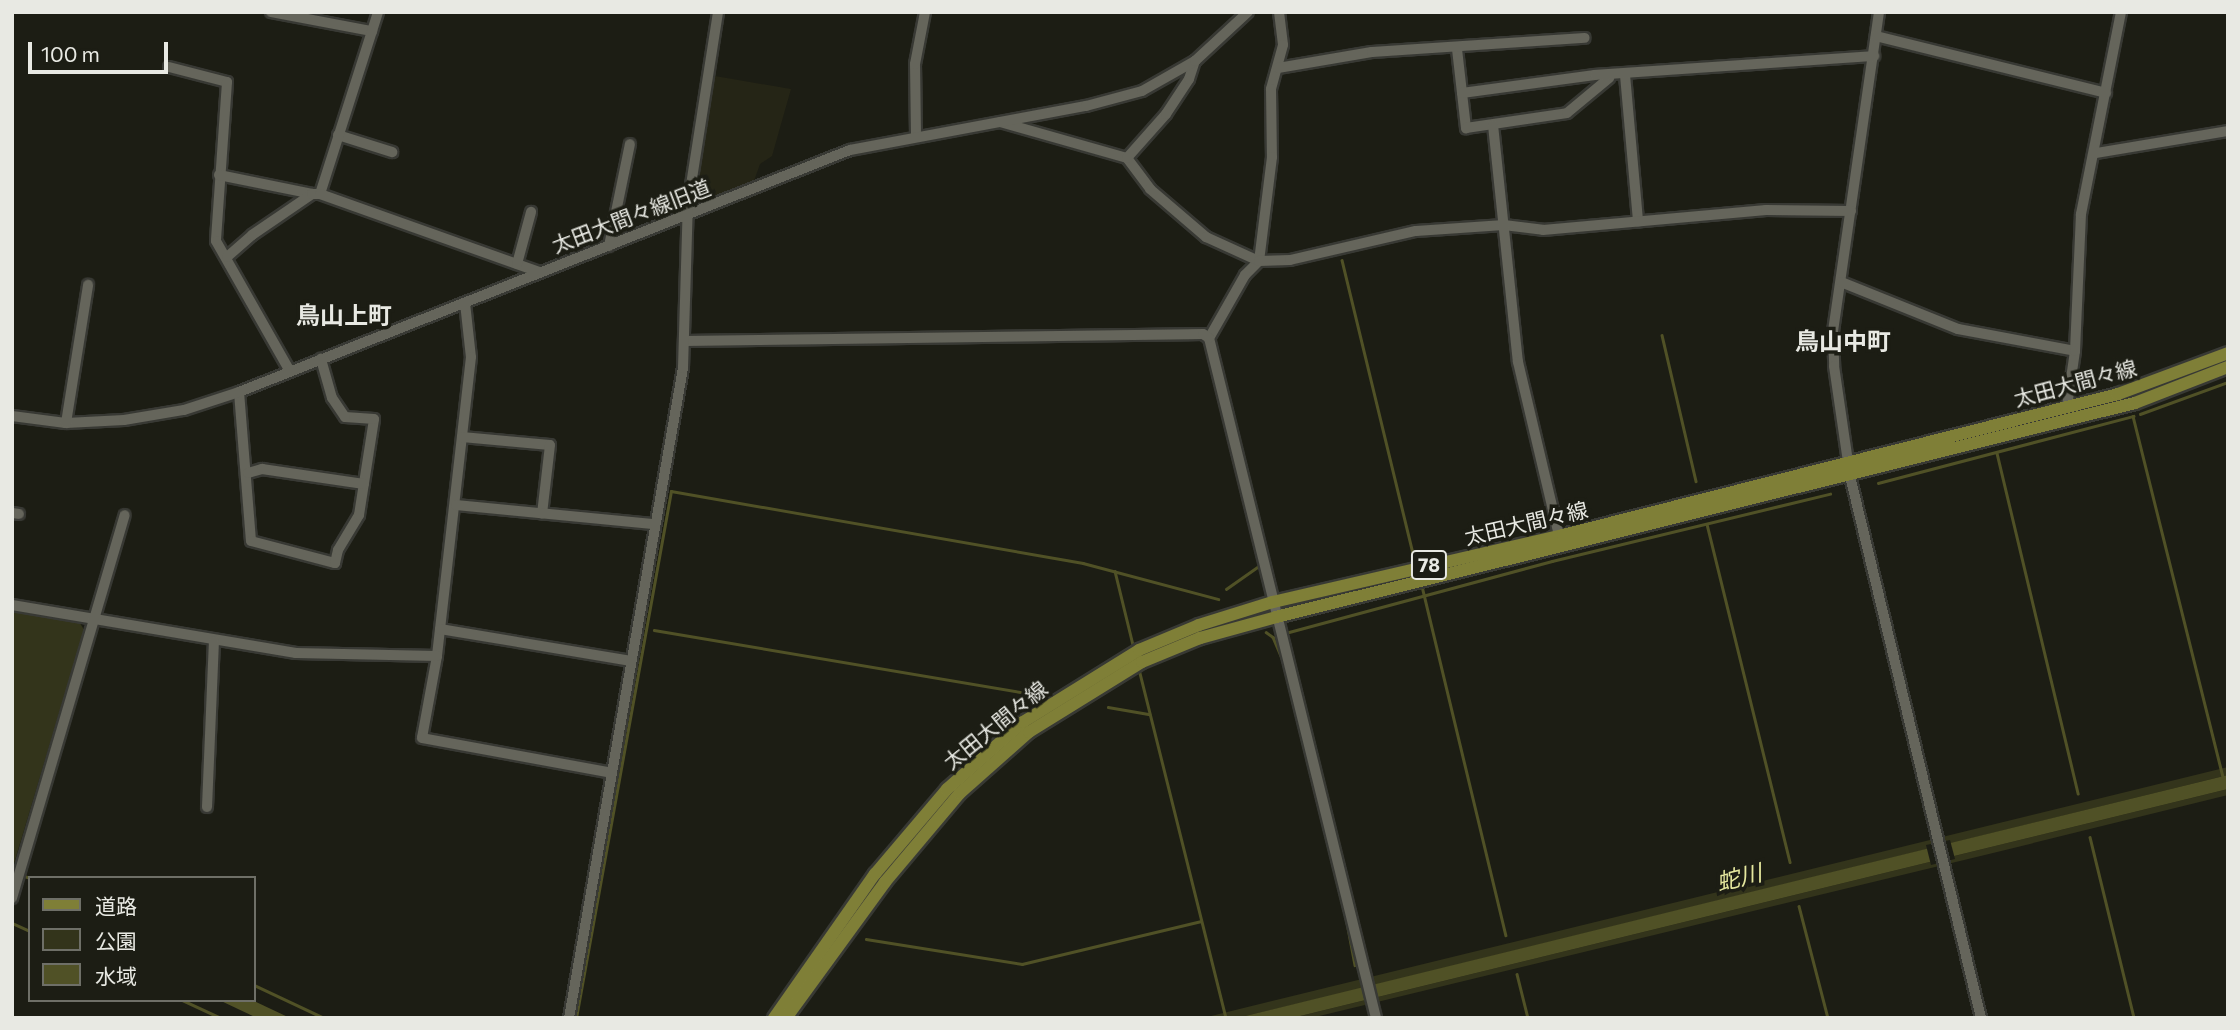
<!DOCTYPE html>
<html>
<head>
<meta charset="utf-8">
<style>
  body { margin:0 }
  #map { position:relative; width:2240px; height:1030px; overflow:hidden; background:#1c1d14; font-family:Commissioner,"Noto Sans JP",sans-serif }
  div>[style] { position:absolute }
  .built>* { inset:0; background:#252516 }
  .green>* { inset:0; background:#33341b }
  .water>* { inset:0; background:#505126 }
  .pier>* { inset:0; background:#1c1d14 }
  .stream>* { height:2.5px; margin:-1.25px; padding:0 1.25px; transform-origin:1.25px; border-radius:1.25px; background:#505126 }
  .roads { filter:drop-shadow(2px 0 #383934) drop-shadow(-2px 0 #383934) drop-shadow(0 2px #383934) drop-shadow(0 -2px #383934) }
  .minor>* { height:10px; margin:-5px; padding:0 5px; transform-origin:5px; border-radius:5px; background:#65655b }
  .major>* { height:12px; margin:-6px; padding:0 6px; transform-origin:6px; border-radius:6px; background:#7f7f37 }
  span { translate:-50% -50%; white-space:nowrap; text-align:center; line-height:1.15; -webkit-text-stroke:7px #1c1d14; paint-order:stroke }
  .shield-label span { padding:2px 5px; background:#1c1d14; border:2px solid; border-radius:5px; -webkit-text-stroke-width:0 }
  .shield-label { font-size:19px; color:#e8e9e3; font-weight:700 }
  .street-label { font-size:21px; color:#e8e9e3 }
  .water-label { font-size:23px; color:#e5e79e; font-style:italic }
  .quarter-label { font-size:24px; color:#e8e9e3; font-weight:700 }
  .frame { position:absolute; inset:0; border:14px solid #e8e9e3; pointer-events:none }
  .legend { position:absolute; left:28px; top:876px; width:228px; height:126px; box-sizing:border-box; background:#1c1d14; border:2px solid #6e6f67; margin:0; padding:9px 12px; list-style:none; font-size:21px; color:#e8e9e3 }
  .legend li { display:flex; align-items:center; gap:14px; height:35px }
  .legend b { width:35px; border:2px solid #6e6f67 }
  .scale { position:absolute; left:28px; top:42px; width:140px; height:32px; box-sizing:border-box; border:4px solid #e8e9e3; border-top:0; padding-left:9px; font-size:21px; line-height:24px; white-space:nowrap; color:#e8e9e3; -webkit-text-stroke:5px #1c1d14; paint-order:stroke }
</style>
</head>
<body>
<div id="map">
  <div class="built">
    <div style="clip-path:polygon(715px 76px,791px 89px,772px 156px,760px 164px,754px 181px,705px 200px,694px 198px)"></div>
  </div>
  <div class="green">
    <div style="clip-path:polygon(12px 612px,80px 623px,84px 630px,13px 867px)"></div>
    <div style="clip-path:polygon(2228px 767px,2228px 775px,1338px 994px,1237px 1018px,1203px 1018px)"></div>
    <div style="clip-path:polygon(2228px 789px,2228px 795px,1993px 853px,1311px 1018px,1292px 1018px)"></div>
  </div>
  <div class="water">
    <div style="clip-path:polygon(2228px 775px,2228px 789px,1292px 1018px,1237px 1018px)"></div>
    <div style="clip-path:polygon(219px 1000px,252px 1000px,290px 1018px,257px 1018px)"></div>
  </div>
  <div class="pier">
    <div style="clip-path:polygon(1950px 840px,1955px 859px,1931px 865px,1926px 845px)"></div>
  </div>
  <div class="stream">
    <div style="left:1342px;top:260px;width:315px;rotate:76.4deg"></div>
    <div style="left:1662px;top:335px;width:150px;rotate:76.9deg"></div>
    <div style="left:2140px;top:414px;width:94px;rotate:-20deg"></div>
    <div style="left:1997px;top:453px;width:350px;rotate:76.6deg"></div>
    <div style="left:1878px;top:483px;width:264px;rotate:-14.7deg"></div>
    <div style="left:2133px;top:416px;width:373px;rotate:76deg"></div>
    <div style="left:1707px;top:524px;width:348px;rotate:76.2deg"></div>
    <div style="left:1115px;top:571px;width:80px;rotate:76.3deg"></div>
    <div style="left:1422px;top:586px;width:359px;rotate:76.5deg"></div>
    <div style="left:1226px;top:589px;width:39px;rotate:-35deg"></div>
    <div style="left:654px;top:630px;width:383px;rotate:9.6deg"></div>
    <div style="left:1266px;top:632px;width:9px;rotate:36deg"></div>
    <div style="left:1273px;top:637px;width:33px;rotate:67deg"></div>
    <div style="left:1289px;top:632px;width:272px;rotate:-15.1deg"></div>
    <div style="left:1552px;top:561px;width:286px;rotate:-13.6deg"></div>
    <div style="left:1139px;top:669px;width:360px;rotate:76deg"></div>
    <div style="left:1108px;top:707px;width:42px;rotate:9.7deg"></div>
    <div style="left:2090px;top:837px;width:186px;rotate:76.3deg"></div>
    <div style="left:22px;top:875px;width:9px;rotate:21deg"></div>
    <div style="left:1799px;top:906px;width:116px;rotate:75.5deg"></div>
    <div style="left:1345px;top:912px;width:54px;rotate:79.3deg"></div>
    <div style="left:12px;top:923px;width:20px;rotate:24deg"></div>
    <div style="left:866px;top:939px;width:158px;rotate:9.1deg"></div>
    <div style="left:1022px;top:964px;width:184px;rotate:-13.5deg"></div>
    <div style="left:1517px;top:974px;width:45px;rotate:76deg"></div>
    <div style="left:254px;top:985px;width:77px;rotate:25.2deg"></div>
    <div style="left:182px;top:1000px;width:43px;rotate:24.8deg"></div>
    <div style="left:576px;top:1018px;width:535px;rotate:-79.78deg"></div>
    <div style="left:671px;top:491px;width:418px;rotate:9.9deg"></div>
    <div style="left:1083px;top:563px;width:140px;rotate:14.9deg"></div>
  </div>
  <div class="roads">
    <div class="minor">
      <div style="left:271px;top:12px;width:103px;rotate:10.7deg"></div>
      <div style="left:1279px;top:12px;width:33px;rotate:83deg"></div>
      <div style="left:1283px;top:45px;width:46px;rotate:105.3deg"></div>
      <div style="left:1271px;top:89px;width:68px;rotate:89.2deg"></div>
      <div style="left:1272px;top:157px;width:105px;rotate:97.1deg"></div>
      <div style="left:1259px;top:261px;width:20px;rotate:135deg"></div>
      <div style="left:1245px;top:275px;width:73px;rotate:119.7deg"></div>
      <div style="left:1209px;top:338px;width:700px;rotate:76.2deg"></div>
      <div style="left:1879px;top:12px;width:322px;rotate:98.2deg"></div>
      <div style="left:1833px;top:331px;width:35px;rotate:88deg"></div>
      <div style="left:1834px;top:366px;width:111px;rotate:81.7deg"></div>
      <div style="left:1850px;top:476px;width:558px;rotate:76.41deg"></div>
      <div style="left:1876px;top:36px;width:237px;rotate:13.9deg"></div>
      <div style="left:1457px;top:49px;width:80px;rotate:83.5deg"></div>
      <div style="left:1466px;top:128px;width:102px;rotate:-8.4deg"></div>
      <div style="left:1567px;top:113px;width:55px;rotate:-39.8deg"></div>
      <div style="left:169px;top:67px;width:60px;rotate:14.5deg"></div>
      <div style="left:227px;top:82px;width:159px;rotate:94deg"></div>
      <div style="left:216px;top:241px;width:150px;rotate:60.4deg"></div>
      <div style="left:1278px;top:68px;width:95px;rotate:-9.7deg"></div>
      <div style="left:1372px;top:52px;width:213px;rotate:-3.8deg"></div>
      <div style="left:1625px;top:75px;width:147px;rotate:84.9deg"></div>
      <div style="left:1462px;top:93px;width:134px;rotate:-7.7deg"></div>
      <div style="left:1595px;top:75px;width:280px;rotate:-3.9deg"></div>
      <div style="left:1000px;top:122px;width:132px;rotate:15.8deg"></div>
      <div style="left:1127px;top:158px;width:39px;rotate:53deg"></div>
      <div style="left:1150px;top:189px;width:74px;rotate:40.6deg"></div>
      <div style="left:1206px;top:237px;width:58px;rotate:24.4deg"></div>
      <div style="left:1259px;top:261px;width:31px;rotate:-2deg"></div>
      <div style="left:1290px;top:260px;width:129px;rotate:-13deg"></div>
      <div style="left:1416px;top:231px;width:88px;rotate:-3.9deg"></div>
      <div style="left:1504px;top:225px;width:39px;rotate:7deg"></div>
      <div style="left:1543px;top:230px;width:224px;rotate:-5.1deg"></div>
      <div style="left:1766px;top:210px;width:85px;rotate:0.7deg"></div>
      <div style="left:1493px;top:125px;width:238px;rotate:84deg"></div>
      <div style="left:1518px;top:362px;width:179px;rotate:76.7deg"></div>
      <div style="left:338px;top:135px;width:57px;rotate:17.5deg"></div>
      <div style="left:916px;top:135px;width:71px;rotate:-90.8deg"></div>
      <div style="left:915px;top:64px;width:53px;rotate:-79.1deg"></div>
      <div style="left:2096px;top:153px;width:134px;rotate:-9.5deg"></div>
      <div style="left:1127px;top:158px;width:59px;rotate:-48.4deg"></div>
      <div style="left:1166px;top:114px;width:42px;rotate:-56.7deg"></div>
      <div style="left:1189px;top:79px;width:19px;rotate:-72deg"></div>
      <div style="left:219px;top:175px;width:95px;rotate:11.5deg"></div>
      <div style="left:320px;top:194px;width:191px;rotate:-72.3deg"></div>
      <div style="left:609px;top:246px;width:104px;rotate:-78.4deg"></div>
      <div style="left:227px;top:257px;width:33px;rotate:-41deg"></div>
      <div style="left:252px;top:235px;width:73px;rotate:-34.3deg"></div>
      <div style="left:312px;top:194px;width:8px"></div>
      <div style="left:320px;top:194px;width:232px;rotate:19.6deg"></div>
      <div style="left:517px;top:264px;width:54px;rotate:-74.9deg"></div>
      <div style="left:1841px;top:282px;width:126px;rotate:21.9deg"></div>
      <div style="left:1958px;top:329px;width:119px;rotate:10.6deg"></div>
      <div style="left:465px;top:303px;width:54px;rotate:83.7deg"></div>
      <div style="left:471px;top:357px;width:301px;rotate:96.5deg"></div>
      <div style="left:437px;top:656px;width:83px;rotate:100.4deg"></div>
      <div style="left:422px;top:738px;width:193px;rotate:10.4deg"></div>
      <div style="left:684px;top:341px;width:519px;rotate:-0.77deg"></div>
      <div style="left:1203px;top:334px;width:7px;rotate:34deg"></div>
      <div style="left:239px;top:392px;width:149px;rotate:85.4deg"></div>
      <div style="left:251px;top:541px;width:87px;rotate:14.7deg"></div>
      <div style="left:335px;top:563px;width:13px;rotate:-77deg"></div>
      <div style="left:338px;top:550px;width:41px;rotate:-59deg"></div>
      <div style="left:359px;top:515px;width:97px;rotate:-81.1deg"></div>
      <div style="left:374px;top:419px;width:29px;rotate:-176deg"></div>
      <div style="left:345px;top:417px;width:23px;rotate:-124deg"></div>
      <div style="left:332px;top:398px;width:41px;rotate:-105.8deg"></div>
      <div style="left:2067px;top:406px;width:56px;rotate:-81.7deg"></div>
      <div style="left:2075px;top:351px;width:137px;rotate:-87.5deg"></div>
      <div style="left:2081px;top:214px;width:206px;rotate:-78.8deg"></div>
      <div style="left:12px;top:416px;width:54px;rotate:7.4deg"></div>
      <div style="left:66px;top:423px;width:58px;rotate:-3deg"></div>
      <div style="left:124px;top:420px;width:61px;rotate:-9.5deg"></div>
      <div style="left:184px;top:410px;width:58px;rotate:-18.1deg"></div>
      <div style="left:239px;top:392px;width:657px;rotate:-21.61deg"></div>
      <div style="left:850px;top:150px;width:240px;rotate:-10.6deg"></div>
      <div style="left:1086px;top:106px;width:58px;rotate:-15deg"></div>
      <div style="left:1142px;top:91px;width:61px;rotate:-29.5deg"></div>
      <div style="left:1195px;top:61px;width:72px;rotate:-42.8deg"></div>
      <div style="left:66px;top:423px;width:140px;rotate:-80.9deg"></div>
      <div style="left:462px;top:437px;width:88px;rotate:5.2deg"></div>
      <div style="left:550px;top:445px;width:69px;rotate:96.6deg"></div>
      <div style="left:248px;top:473px;width:15px;rotate:-16deg"></div>
      <div style="left:262px;top:469px;width:103px;rotate:8.4deg"></div>
      <div style="left:456px;top:505px;width:200px;rotate:5.5deg"></div>
      <div style="left:12px;top:513px;width:7px;rotate:8deg"></div>
      <div style="left:12px;top:605px;width:288px;rotate:9.6deg"></div>
      <div style="left:296px;top:653px;width:141px;rotate:1.2deg"></div>
      <div style="left:440px;top:629px;width:194px;rotate:9.5deg"></div>
      <div style="left:207px;top:807px;width:166px;rotate:-87.6deg"></div>
      <div style="left:12px;top:898px;width:399px;rotate:-73.6deg"></div>
      <div style="left:569px;top:1018px;width:660px;rotate:-80.05deg"></div>
      <div style="left:683px;top:368px;width:164px;rotate:-88.3deg"></div>
      <div style="left:688px;top:204px;width:194px;rotate:-81.1deg"></div>
    </div>
    <div class="major">
      <div style="left:774px;top:1018px;width:176px;rotate:-55deg"></div>
      <div style="left:875px;top:874px;width:111px;rotate:-49.7deg"></div>
      <div style="left:947px;top:789px;width:101px;rotate:-41.4deg"></div>
      <div style="left:1023px;top:722px;width:137px;rotate:-31.8deg"></div>
      <div style="left:1139px;top:650px;width:65px;rotate:-22.6deg"></div>
      <div style="left:1199px;top:625px;width:77px;rotate:-17.3deg"></div>
      <div style="left:1273px;top:602px;width:298px;rotate:-13deg"></div>
      <div style="left:1563px;top:535px;width:573px;rotate:-14.25deg"></div>
      <div style="left:2118px;top:394px;width:117px;rotate:-20.4deg"></div>
      <div style="left:786px;top:1018px;width:168px;rotate:-53.9deg"></div>
      <div style="left:885px;top:882px;width:116px;rotate:-49.9deg"></div>
      <div style="left:960px;top:793px;width:92px;rotate:-41.5deg"></div>
      <div style="left:1029px;top:732px;width:133px;rotate:-31.8deg"></div>
      <div style="left:1142px;top:662px;width:63px;rotate:-22.5deg"></div>
      <div style="left:1200px;top:638px;width:79px;rotate:-15.4deg"></div>
      <div style="left:1276px;top:617px;width:885px;rotate:-13.99deg"></div>
      <div style="left:2135px;top:403px;width:100px;rotate:-21.2deg"></div>
    </div>
  </div>
  <div class="shield-label">
    <span style="left:1429px;top:565px">78</span>
  </div>
  <div class="street-label">
    <span style="left:631px;top:216px;rotate:-21deg">太田大間々線旧道</span>
    <span style="left:2075px;top:383px;rotate:-15deg">太田大間々線</span>
    <span style="left:1526px;top:523px;rotate:-13deg">太田大間々線</span>
    <span style="left:995px;top:725px;rotate:-39deg">太田大間々線</span>
  </div>
  <div class="water-label">
    <span style="left:1739px;top:877px;rotate:-14deg">蛇川</span>
  </div>
  <div class="quarter-label">
    <span style="left:344px;top:315px">鳥山上町</span>
    <span style="left:1843px;top:341px">鳥山中町</span>
  </div>
  <div class="frame"></div>
  <ul class="legend">
  <li><b style="height:9px;background:#7f7f37"></b>道路</li>
  <li><b style="height:19px;background:#33341b"></b>公園</li>
  <li><b style="height:19px;background:#505126"></b>水域</li>
  </ul>
  <div class="scale">100 m</div>
</div>
</body>
</html>
